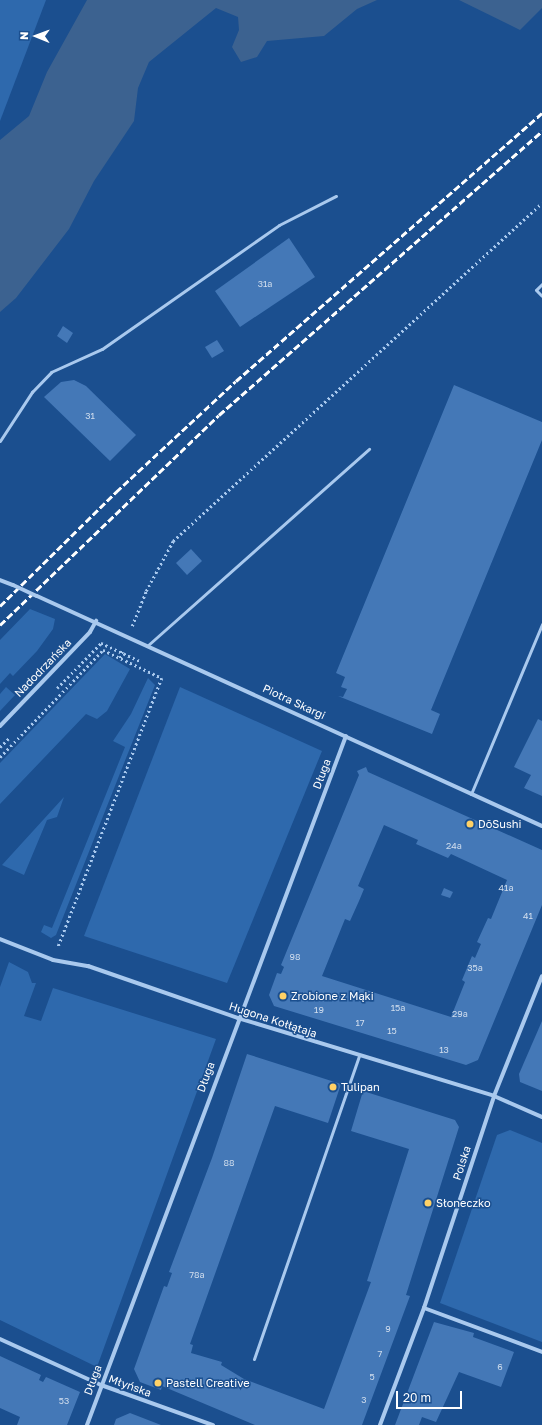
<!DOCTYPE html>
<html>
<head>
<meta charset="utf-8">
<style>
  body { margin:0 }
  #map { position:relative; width:542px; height:1425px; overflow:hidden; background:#1b4f8f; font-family:"Golos Text",sans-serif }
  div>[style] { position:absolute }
  .green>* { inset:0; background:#2e69ad }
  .water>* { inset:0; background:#3c6290 }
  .building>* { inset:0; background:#4478b7 }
  .path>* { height:2.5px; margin-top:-1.25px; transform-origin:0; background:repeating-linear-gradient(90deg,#a9c9ee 0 2px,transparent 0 5px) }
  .lane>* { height:3px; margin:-1.5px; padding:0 1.5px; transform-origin:1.5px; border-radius:1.5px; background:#a9c9ee }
  .street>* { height:4px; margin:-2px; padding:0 2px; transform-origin:2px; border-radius:2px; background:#a9c9ee }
  .rail>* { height:3px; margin-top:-1.5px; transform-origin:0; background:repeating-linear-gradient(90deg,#fff 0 7px,transparent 0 10px) }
  .street-bridge>* { height:4px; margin:-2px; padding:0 2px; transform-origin:2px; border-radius:2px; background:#a9c9ee }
  .dots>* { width:11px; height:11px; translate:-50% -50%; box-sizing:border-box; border:2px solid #1b4f8f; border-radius:50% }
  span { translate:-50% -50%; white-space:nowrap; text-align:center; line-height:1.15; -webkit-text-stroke:3px #1b4f8f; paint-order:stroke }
  .number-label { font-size:9px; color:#d0dded }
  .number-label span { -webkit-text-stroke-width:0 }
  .street-label { font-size:11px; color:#fff }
  .poi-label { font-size:11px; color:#fff }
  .left { translate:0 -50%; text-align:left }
  .north { position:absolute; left:16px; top:16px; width:40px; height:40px; -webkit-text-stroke:3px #1b4f8f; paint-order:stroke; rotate:271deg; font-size:11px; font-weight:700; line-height:16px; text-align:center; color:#fff }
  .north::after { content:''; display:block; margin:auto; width:14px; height:18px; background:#fff; clip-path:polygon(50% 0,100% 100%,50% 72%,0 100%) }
  .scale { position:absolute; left:396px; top:1391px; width:66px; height:18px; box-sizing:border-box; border:2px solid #fff; border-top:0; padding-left:5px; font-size:12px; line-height:14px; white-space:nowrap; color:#fff; -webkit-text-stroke:3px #1b4f8f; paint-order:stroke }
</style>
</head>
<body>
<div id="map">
  <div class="green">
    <div style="clip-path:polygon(0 0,46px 0,0 121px)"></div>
    <div style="clip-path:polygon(30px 609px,55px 619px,53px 629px,37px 651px,13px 676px,10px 673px,0 684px,0 640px)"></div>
    <div style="clip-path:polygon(105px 654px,130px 669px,107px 711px,97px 719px,86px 714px,0 804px,0 763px)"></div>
    <div style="clip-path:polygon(148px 678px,155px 685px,153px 690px,56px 935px,51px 938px,41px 932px,44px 925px,52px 928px,125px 747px,113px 741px,131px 714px)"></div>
    <div style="clip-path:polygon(6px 687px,15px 695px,0 711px,0 694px)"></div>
    <div style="clip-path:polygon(180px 687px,322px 751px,227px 983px,84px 936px)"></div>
    <div style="clip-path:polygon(64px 797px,57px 817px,47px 820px,24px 875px,2px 865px)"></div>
    <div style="clip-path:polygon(9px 962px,28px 972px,32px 983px,36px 983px,24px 1016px,41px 1021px,53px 988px,216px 1039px,97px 1367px,0 1320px,0 987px)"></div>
    <div style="clip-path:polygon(510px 1130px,542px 1143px,542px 1342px,440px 1303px,497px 1135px)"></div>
  </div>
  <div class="water">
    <div style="clip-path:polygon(87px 0,377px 0,357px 9px,324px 36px,267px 41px,257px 57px,241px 62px,232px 47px,239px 30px,238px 17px,216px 8px,149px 62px,138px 88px,134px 121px,94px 181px,69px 229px,16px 298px,0 312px,0 140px,29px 116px,47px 72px)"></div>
    <div style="clip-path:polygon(459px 0,542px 0,542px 8px,520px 30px)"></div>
  </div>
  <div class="building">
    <div style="clip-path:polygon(289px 238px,315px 277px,240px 327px,215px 291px)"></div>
    <div style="clip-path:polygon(63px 326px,73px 333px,67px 343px,57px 336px)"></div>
    <div style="clip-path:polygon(217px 340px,224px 351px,212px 358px,205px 347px)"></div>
    <div style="clip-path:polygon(74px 380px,86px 386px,136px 435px,110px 461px,44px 397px,61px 382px)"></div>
    <div style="clip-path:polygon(454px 385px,542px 422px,542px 440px,431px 710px,440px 714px,432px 734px,338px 696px,343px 697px,347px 689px,341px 687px,345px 677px,336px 673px)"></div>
    <div style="clip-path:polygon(191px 549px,202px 561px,187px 575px,176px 563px)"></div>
    <div style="clip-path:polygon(538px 719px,542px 721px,542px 796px,524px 788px,531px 775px,514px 767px)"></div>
    <div style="clip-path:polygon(evenodd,366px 767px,368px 772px,542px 850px,542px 905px,478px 1060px,466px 1065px,274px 1006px,269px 995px,277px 973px,281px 974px,284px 967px,281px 965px,359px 775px,357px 771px,366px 767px,384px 825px,418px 840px,416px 844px,448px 858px,451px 854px,507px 880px,491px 919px,488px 918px,477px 942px,481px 944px,475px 958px,472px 956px,462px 980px,465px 982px,451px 1017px,322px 976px,345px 919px,350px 921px,359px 901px,364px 889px,358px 886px,384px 825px)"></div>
    <div style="clip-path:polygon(444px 888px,453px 892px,450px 898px,441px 895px)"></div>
    <div style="clip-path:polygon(542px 1021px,542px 1091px,520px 1082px,519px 1074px)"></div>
    <div style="clip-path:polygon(247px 1054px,341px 1084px,328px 1123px,275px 1106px,190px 1344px,193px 1345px,191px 1353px,222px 1362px,221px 1365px,244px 1379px,324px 1409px,371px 1282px,367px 1281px,409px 1149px,351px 1131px,363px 1091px,455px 1120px,459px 1127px,406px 1295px,410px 1296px,362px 1425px,255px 1425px,162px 1386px,161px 1390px,140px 1382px,134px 1369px,164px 1286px,167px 1287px,172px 1273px,169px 1272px,212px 1158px)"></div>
    <div style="clip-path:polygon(434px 1322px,474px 1333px,473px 1337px,514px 1352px,501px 1387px,459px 1372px,436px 1422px,422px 1417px,419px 1425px,395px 1425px)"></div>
    <div style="clip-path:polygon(0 1356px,41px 1375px,39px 1380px,43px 1382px,46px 1377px,80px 1392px,67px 1425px,17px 1425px,20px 1417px,0 1408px)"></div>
    <div style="clip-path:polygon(130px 1413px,161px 1425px,114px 1425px,116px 1419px)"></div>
  </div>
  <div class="path">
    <div style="left:132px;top:626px;width:38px;rotate:-68deg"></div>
    <div style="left:146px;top:591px;width:57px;rotate:-61.6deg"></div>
    <div style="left:173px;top:541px;width:500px;rotate:-42.49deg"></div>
    <div style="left:120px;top:658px;width:9px;rotate:-72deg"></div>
    <div style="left:57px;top:688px;width:63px;rotate:-45.6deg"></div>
    <div style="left:101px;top:643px;width:43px;rotate:24.8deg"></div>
    <div style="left:0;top:747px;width:13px;rotate:-45deg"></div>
    <div style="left:0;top:757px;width:149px;rotate:-46.1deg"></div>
    <div style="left:103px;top:650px;width:65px;rotate:25.4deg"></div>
    <div style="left:162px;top:678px;width:288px;rotate:111.1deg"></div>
  </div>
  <div class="lane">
    <div style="left:542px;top:284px;width:8px;rotate:135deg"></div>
    <div style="left:536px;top:290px;width:8px;rotate:45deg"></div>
    <div style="left:0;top:441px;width:59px;rotate:-56.9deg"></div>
    <div style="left:32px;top:392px;width:28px;rotate:-46deg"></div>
    <div style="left:51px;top:372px;width:56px;rotate:-24.3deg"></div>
    <div style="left:102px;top:349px;width:216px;rotate:-35deg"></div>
    <div style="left:279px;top:225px;width:64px;rotate:-27deg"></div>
    <div style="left:147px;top:646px;width:297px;rotate:-41.6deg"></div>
    <div style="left:471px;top:794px;width:184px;rotate:-67.3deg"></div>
    <div style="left:254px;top:1359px;width:321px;rotate:-70.9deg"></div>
  </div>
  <div class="street">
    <div style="left:0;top:580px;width:14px;rotate:21deg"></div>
    <div style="left:37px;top:596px;width:555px;rotate:24.49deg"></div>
    <div style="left:0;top:726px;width:130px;rotate:-46.2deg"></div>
    <div style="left:90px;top:632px;width:13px;rotate:-61deg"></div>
    <div style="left:0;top:939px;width:57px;rotate:21.6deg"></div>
    <div style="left:53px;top:960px;width:36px;rotate:10deg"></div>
    <div style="left:88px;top:966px;width:159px;rotate:19.1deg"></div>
    <div style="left:238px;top:1018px;width:268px;rotate:16.9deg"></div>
    <div style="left:494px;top:1096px;width:52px;rotate:23.6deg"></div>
    <div style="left:424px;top:1308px;width:126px;rotate:20.4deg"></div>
    <div style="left:0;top:1339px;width:111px;rotate:24.5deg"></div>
    <div style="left:101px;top:1385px;width:119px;rotate:19.7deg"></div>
    <div style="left:87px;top:1425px;width:736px;rotate:-69.4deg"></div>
    <div style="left:380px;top:1425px;width:125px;rotate:-69.4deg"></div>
    <div style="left:424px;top:1308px;width:223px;rotate:-71.7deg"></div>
    <div style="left:494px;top:1096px;width:129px;rotate:-68.2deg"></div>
  </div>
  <div class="rail">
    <div style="left:0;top:606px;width:163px;rotate:-44.5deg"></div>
    <div style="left:116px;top:492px;width:163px;rotate:-42.8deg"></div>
    <div style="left:236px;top:381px;width:407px;rotate:-41.2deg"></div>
    <div style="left:0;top:625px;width:303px;rotate:-43.8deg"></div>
    <div style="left:219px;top:415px;width:430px;rotate:-41.3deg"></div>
  </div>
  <div class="street-bridge">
    <div style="left:13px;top:585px;width:26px;rotate:25deg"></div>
  </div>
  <div class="dots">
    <div style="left:470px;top:824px;background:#ffd166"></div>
    <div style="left:283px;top:996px;background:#ffd166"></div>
    <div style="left:333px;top:1087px;background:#ffd166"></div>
    <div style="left:428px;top:1203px;background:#ffd166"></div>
    <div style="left:158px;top:1383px;background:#ffd166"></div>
  </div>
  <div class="number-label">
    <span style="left:265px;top:284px">31a</span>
    <span style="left:90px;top:416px">31</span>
    <span style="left:454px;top:846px">24a</span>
    <span style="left:506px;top:888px">41a</span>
    <span style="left:528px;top:916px">41</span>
    <span style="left:295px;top:957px">98</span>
    <span style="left:475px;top:968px">35a</span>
    <span style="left:398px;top:1008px">15a</span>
    <span style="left:319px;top:1010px">19</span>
    <span style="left:460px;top:1014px">29a</span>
    <span style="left:360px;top:1023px">17</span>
    <span style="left:392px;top:1031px">15</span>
    <span style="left:444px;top:1050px">13</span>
    <span style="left:229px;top:1163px">88</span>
    <span style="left:197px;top:1275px">78a</span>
    <span style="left:388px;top:1329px">9</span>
    <span style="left:380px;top:1354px">7</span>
    <span style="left:500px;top:1367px">6</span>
    <span style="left:372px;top:1377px">5</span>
    <span style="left:364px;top:1400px">3</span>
    <span style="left:64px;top:1401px">53</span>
  </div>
  <div class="street-label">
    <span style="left:43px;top:668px;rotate:-46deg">Nadodrzańska</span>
    <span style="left:294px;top:702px;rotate:25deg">Piotra Skargi</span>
    <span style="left:322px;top:774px;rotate:-69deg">Długa</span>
    <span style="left:273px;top:1020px;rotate:18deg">Hugona Kołłątaja</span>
    <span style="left:206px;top:1077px;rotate:-70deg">Długa</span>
    <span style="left:462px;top:1163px;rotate:-72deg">Polska</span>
    <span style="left:93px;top:1380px;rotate:-70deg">Długa</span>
    <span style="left:130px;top:1386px;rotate:20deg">Młyńska</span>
  </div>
  <div class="poi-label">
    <span class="left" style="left:478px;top:824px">DōSushi</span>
    <span class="left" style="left:291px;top:996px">Zrobione z Mąki</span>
    <span class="left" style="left:341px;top:1087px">Tulipan</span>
    <span class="left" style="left:436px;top:1203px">Słoneczko</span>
    <span class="left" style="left:166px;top:1383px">Pastell Creative</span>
  </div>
  <div class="north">N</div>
  <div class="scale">20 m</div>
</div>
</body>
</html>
